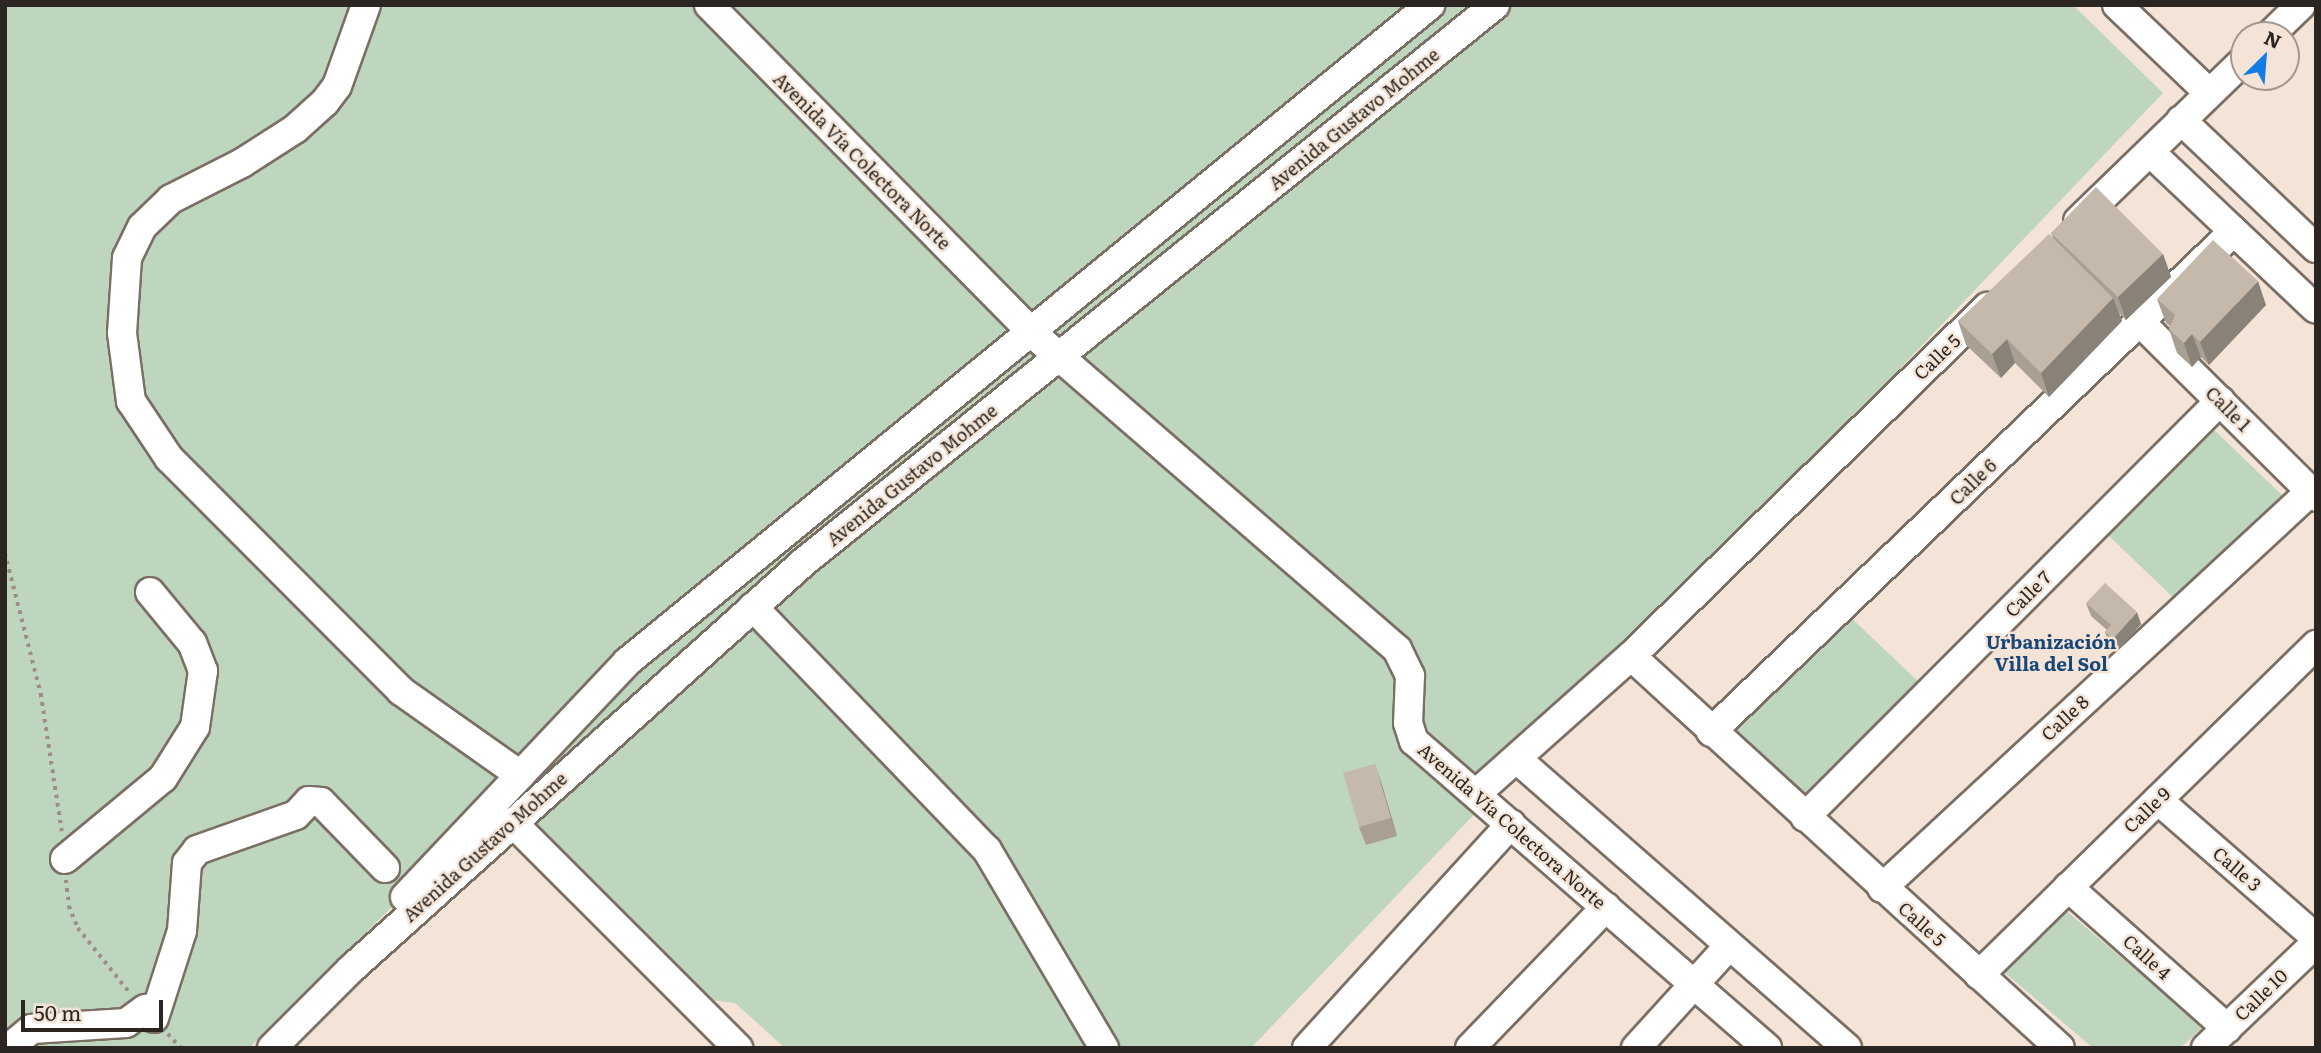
<!DOCTYPE html>
<html>
<head>
<meta charset="utf-8">
<style>
  body { margin:0 }
  #map { position:relative; width:2321px; height:1053px; overflow:hidden; background:#f3e4d7; font-family:Literata,serif }
  div>[style] { position:absolute }
  .green>* { inset:0; background:#bed5be }
  .path>* { height:3.5px; margin-top:-1.75px; transform-origin:0; background:repeating-linear-gradient(90deg,#9a8f86 0 3.5px,transparent 0 8.5px) }
  .roads { filter:drop-shadow(2px 0 #7b6e63) drop-shadow(-2px 0 #7b6e63) drop-shadow(0 2px #7b6e63) drop-shadow(0 -2px #7b6e63) }
  .minor>* { height:28px; margin:-14px; padding:0 14px; transform-origin:14px; border-radius:14px; background:#fff }
  .wall>* { inset:0; background:#a99f93 }
  .shaded-wall>* { inset:0; background:#898278 }
  .building>* { inset:0; background:#c4b9ab }
  span { translate:-50% -50%; white-space:nowrap; text-align:center; line-height:1.15; -webkit-text-stroke:5px #f3e4d7; paint-order:stroke }
  .street-label { font-size:18px; color:#2b2621 }
  .neighbourhood-label { font-size:19px; color:#184679; font-weight:700 }
  .frame { position:absolute; inset:0; border:7px solid #2b2621; pointer-events:none }
  .north { position:absolute; left:2230px; top:21px; width:70px; height:70px; box-sizing:border-box; background:#f3e4d7; border:2px solid #a3988e; border-radius:50%; rotate:25deg; font-size:19px; font-weight:700; line-height:28px; text-align:center; color:#2b2621 }
  .north::after { content:''; display:block; margin:auto; width:24px; height:32px; background:#117ee6; clip-path:polygon(50% 0,100% 100%,50% 72%,0 100%) }
  .scale { position:absolute; left:21px; top:1000px; width:142px; height:32px; box-sizing:border-box; border:4px solid #2b2621; border-top:0; padding-left:9px; font-size:21px; line-height:24px; white-space:nowrap; color:#2b2621; -webkit-text-stroke:5px #f3e4d7; paint-order:stroke }
</style>
</head>
<body>
<div id="map">
  <div class="green">
    <div style="clip-path:polygon(5px 5px,2073px 5px,2163px 93px,1251px 1048px,785px 1048px,735px 1003px,711px 1000px,664px 968px,589px 892px,584px 870px,518px 811px,487px 813px,249px 1048px,5px 1048px)"></div>
    <div style="clip-path:polygon(2211px 427px,2284px 497px,2180px 604px,2107px 534px)"></div>
    <div style="clip-path:polygon(1845px 612px,1923px 686px,1806px 808px,1728px 734px)"></div>
    <div style="clip-path:polygon(2063px 908px,2203px 1027px,2180px 1048px,2093px 1048px,2004px 972px)"></div>
  </div>
  <div class="path">
    <div style="left:5px;top:553px;width:146px;rotate:75.7deg"></div>
    <div style="left:41px;top:694px;width:139px;rotate:81.3deg"></div>
    <div style="left:66px;top:880px;width:26px;rotate:83deg"></div>
    <div style="left:69px;top:906px;width:24px;rotate:68deg"></div>
    <div style="left:78px;top:928px;width:82px;rotate:51.4deg"></div>
    <div style="left:168px;top:1034px;width:19px;rotate:47deg"></div>
  </div>
  <div class="roads">
    <div class="minor">
      <div style="left:366px;top:5px;width:86px;rotate:109.7deg"></div>
      <div style="left:337px;top:86px;width:20px;rotate:127deg"></div>
      <div style="left:325px;top:102px;width:40px;rotate:138deg"></div>
      <div style="left:295px;top:129px;width:63px;rotate:147.3deg"></div>
      <div style="left:242px;top:163px;width:80px;rotate:153.1deg"></div>
      <div style="left:171px;top:199px;width:40px;rotate:136deg"></div>
      <div style="left:142px;top:227px;width:34px;rotate:116deg"></div>
      <div style="left:127px;top:258px;width:75px;rotate:93.8deg"></div>
      <div style="left:122px;top:333px;width:69px;rotate:82.5deg"></div>
      <div style="left:131px;top:401px;width:69px;rotate:56.3deg"></div>
      <div style="left:169px;top:458px;width:329px;rotate:45.1deg"></div>
      <div style="left:401px;top:691px;width:146px;rotate:35.2deg"></div>
      <div style="left:709px;top:5px;width:460px;rotate:45.4deg"></div>
      <div style="left:1032px;top:333px;width:483px;rotate:40.9deg"></div>
      <div style="left:1397px;top:649px;width:30px;rotate:64deg"></div>
      <div style="left:1410px;top:676px;width:47px;rotate:92.4deg"></div>
      <div style="left:1408px;top:723px;width:19px;rotate:72deg"></div>
      <div style="left:1414px;top:741px;width:468px;rotate:41deg"></div>
      <div style="left:2117px;top:5px;width:127px;rotate:43.7deg"></div>
      <div style="left:2270px;top:35px;width:43px;rotate:-44.1deg"></div>
      <div style="left:2181px;top:120px;width:186px;rotate:43.5deg"></div>
      <div style="left:2150px;top:152px;width:228px;rotate:43.4deg"></div>
      <div style="left:2078px;top:221px;width:231px;rotate:-44.1deg"></div>
      <div style="left:2140px;top:322px;width:248px;rotate:44.8deg"></div>
      <div style="left:753px;top:607px;width:337px;rotate:46.1deg"></div>
      <div style="left:987px;top:850px;width:230px;rotate:59.4deg"></div>
      <div style="left:1631px;top:656px;width:581px;rotate:42.42deg"></div>
      <div style="left:1711px;top:732px;width:724px;rotate:-43.77deg"></div>
      <div style="left:1518px;top:760px;width:437px;rotate:41.2deg"></div>
      <div style="left:1476px;top:794px;width:208px;rotate:-41.7deg"></div>
      <div style="left:1631px;top:656px;width:499px;rotate:-44.4deg"></div>
      <div style="left:2158px;top:800px;width:210px;rotate:41.1deg"></div>
      <div style="left:1805px;top:817px;width:588px;rotate:-45.07deg"></div>
      <div style="left:512px;top:822px;width:320px;rotate:45deg"></div>
      <div style="left:65px;top:859px;width:127px;rotate:-39.6deg"></div>
      <div style="left:163px;top:778px;width:60px;rotate:-57.9deg"></div>
      <div style="left:195px;top:727px;width:57px;rotate:-81.9deg"></div>
      <div style="left:203px;top:671px;width:30px;rotate:-111deg"></div>
      <div style="left:192px;top:643px;width:66px;rotate:-129.5deg"></div>
      <div style="left:2068px;top:887px;width:213px;rotate:41.6deg"></div>
      <div style="left:1882px;top:888px;width:583px;rotate:-42.78deg"></div>
      <div style="left:405px;top:897px;width:323px;rotate:-46.6deg"></div>
      <div style="left:627px;top:662px;width:1038px;rotate:-39.29deg"></div>
      <div style="left:1979px;top:975px;width:472px;rotate:-44.4deg"></div>
      <div style="left:154px;top:1018px;width:91px;rotate:-72.2deg"></div>
      <div style="left:182px;top:931px;width:68px;rotate:-85.8deg"></div>
      <div style="left:187px;top:863px;width:16px;rotate:-52deg"></div>
      <div style="left:197px;top:850px;width:105px;rotate:-19.5deg"></div>
      <div style="left:296px;top:815px;width:19px;rotate:-47deg"></div>
      <div style="left:309px;top:801px;width:12px;rotate:5deg"></div>
      <div style="left:321px;top:802px;width:92px;rotate:45.9deg"></div>
      <div style="left:9px;top:1048px;width:30px;rotate:-40deg"></div>
      <div style="left:32px;top:1029px;width:94px;rotate:-3.7deg"></div>
      <div style="left:126px;top:1023px;width:24px;rotate:-36deg"></div>
      <div style="left:272px;top:1048px;width:112px;rotate:-45deg"></div>
      <div style="left:351px;top:969px;width:610px;rotate:-41.95deg"></div>
      <div style="left:805px;top:561px;width:886px;rotate:-38.86deg"></div>
      <div style="left:1307px;top:1048px;width:303px;rotate:-47.7deg"></div>
      <div style="left:1470px;top:1048px;width:196px;rotate:-46deg"></div>
      <div style="left:1636px;top:1048px;width:137px;rotate:-47.7deg"></div>
      <div style="left:2206px;top:1048px;width:152px;rotate:-43.7deg"></div>
    </div>
  </div>
  <div class="wall">
    <div style="clip-path:polygon(2051px 233px,2163px 254px,2171px 277px,2126px 320px,2119px 313px,2122px 321px,2049px 397px,2015px 363px,2001px 378px,1966px 345px,1958px 321px,2053px 238px)"></div>
    <div style="clip-path:polygon(2157px 299px,2266px 305px,2209px 365px,2201px 357px,2192px 367px,2177px 353px,2169px 329px,2170px 326px,2166px 323px)"></div>
    <div style="clip-path:polygon(2086px 603px,2141px 624px,2117px 651px,2109px 644px,2105px 632px,2107px 630px,2091px 616px)"></div>
    <div style="clip-path:polygon(1381px 782px,1397px 836px,1366px 845px,1359px 827px)"></div>
  </div>
  <div class="shaded-wall">
    <div style="clip-path:polygon(2163px 254px,2171px 277px,2126px 320px,2118px 297px)"></div>
    <div style="clip-path:polygon(2258px 281px,2266px 305px,2209px 365px,2200px 342px)"></div>
    <div style="clip-path:polygon(2113px 298px,2122px 321px,2049px 397px,2041px 373px)"></div>
    <div style="clip-path:polygon(2192px 334px,2201px 357px,2192px 367px,2184px 343px)"></div>
    <div style="clip-path:polygon(2007px 339px,2015px 363px,2001px 378px,1992px 354px)"></div>
    <div style="clip-path:polygon(2137px 612px,2141px 624px,2117px 651px,2113px 639px)"></div>
    <div style="clip-path:polygon(1375px 764px,1381px 782px,1397px 836px,1391px 818px)"></div>
  </div>
  <div class="building">
    <div style="clip-path:polygon(2096px 187px,2163px 254px,2118px 297px,2051px 233px)"></div>
    <div style="clip-path:polygon(2049px 234px,2113px 298px,2041px 373px,2007px 339px,1992px 354px,1958px 321px)"></div>
    <div style="clip-path:polygon(2213px 240px,2258px 281px,2200px 342px,2192px 334px,2184px 343px,2169px 329px,2175px 315px,2157px 299px)"></div>
    <div style="clip-path:polygon(2105px 583px,2137px 612px,2113px 639px,2105px 632px,2111px 625px,2086px 603px)"></div>
    <div style="clip-path:polygon(1375px 764px,1391px 818px,1359px 827px,1343px 773px)"></div>
  </div>
  <div class="street-label">
    <span style="left:1354px;top:119px;rotate:-39deg">Avenida Gustavo Mohme</span>
    <span style="left:862px;top:161px;rotate:45deg">Avenida Vía Colectora Norte</span>
    <span style="left:1937px;top:357px;rotate:-44deg">Calle 5</span>
    <span style="left:2228px;top:409px;rotate:45deg">Calle 1</span>
    <span style="left:912px;top:475px;rotate:-39deg">Avenida Gustavo Mohme</span>
    <span style="left:1973px;top:482px;rotate:-44deg">Calle 6</span>
    <span style="left:2028px;top:594px;rotate:-45deg">Calle 7</span>
    <span style="left:2065px;top:718px;rotate:-43deg">Calle 8</span>
    <span style="left:2147px;top:810px;rotate:-44deg">Calle 9</span>
    <span style="left:1512px;top:826px;rotate:41deg">Avenida Vía Colectora Norte</span>
    <span style="left:485px;top:847px;rotate:-42deg">Avenida Gustavo Mohme</span>
    <span style="left:2237px;top:869px;rotate:41deg">Calle 3</span>
    <span style="left:1922px;top:924px;rotate:42deg">Calle 5</span>
    <span style="left:2147px;top:957px;rotate:42deg">Calle 4</span>
    <span style="left:2261px;top:995px;rotate:-44deg">Calle 10</span>
  </div>
  <div class="neighbourhood-label">
    <span style="left:2051px;top:653px">Urbanización<br>Villa del Sol</span>
  </div>
  <div class="frame"></div>
  <div class="north">N</div>
  <div class="scale">50 m</div>
</div>
</body>
</html>
